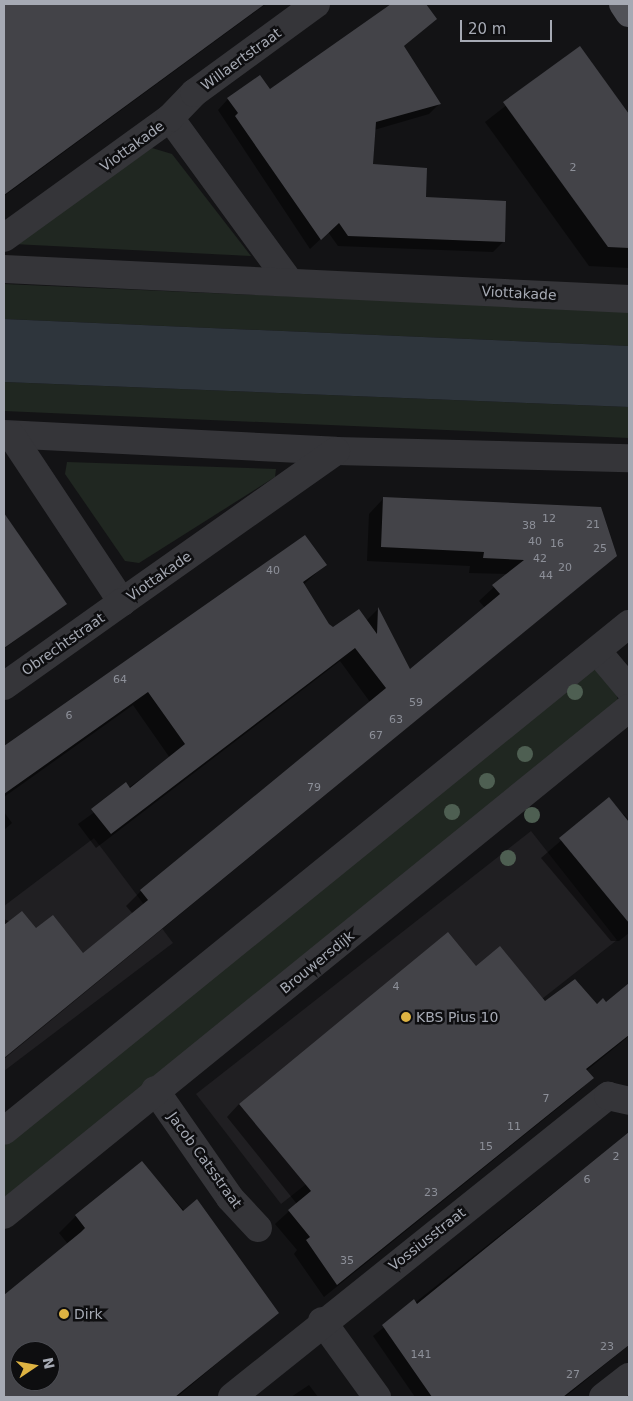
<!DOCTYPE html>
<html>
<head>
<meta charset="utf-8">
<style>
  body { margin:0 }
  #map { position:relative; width:633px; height:1401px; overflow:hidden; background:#131315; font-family:"DejaVu Sans",sans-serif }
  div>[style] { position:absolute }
  .built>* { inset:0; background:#201f22 }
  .green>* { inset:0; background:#202721 }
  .water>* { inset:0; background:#2e353c }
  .shadow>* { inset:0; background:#0007 }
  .building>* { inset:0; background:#434348 }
  .minor>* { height:28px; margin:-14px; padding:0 14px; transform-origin:14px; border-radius:14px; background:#353539 }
  .major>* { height:28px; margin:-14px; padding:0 14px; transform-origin:14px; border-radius:14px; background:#515258 }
  .trees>* { width:16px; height:16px; margin:-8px; border-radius:50%; background:#4e5f52 }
  .dots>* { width:14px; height:14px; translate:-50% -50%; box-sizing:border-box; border:2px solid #0e0e10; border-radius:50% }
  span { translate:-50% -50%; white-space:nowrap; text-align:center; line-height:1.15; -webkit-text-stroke:5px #0e0e10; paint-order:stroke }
  .number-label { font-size:11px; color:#8d9099 }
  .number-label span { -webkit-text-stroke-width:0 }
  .street-label { font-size:14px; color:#a6aab4 }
  .poi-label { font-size:14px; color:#a6aab4 }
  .left { translate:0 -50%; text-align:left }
  .frame { position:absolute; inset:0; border:5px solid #a6aab4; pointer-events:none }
  .north { position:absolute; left:10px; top:1341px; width:50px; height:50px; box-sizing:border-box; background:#0e0e10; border:1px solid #4b4c52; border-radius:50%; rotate:78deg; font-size:14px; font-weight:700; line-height:20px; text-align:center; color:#a6aab4 }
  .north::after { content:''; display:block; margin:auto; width:18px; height:22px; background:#deb342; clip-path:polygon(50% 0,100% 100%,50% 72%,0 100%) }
  .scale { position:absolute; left:460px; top:20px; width:92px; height:22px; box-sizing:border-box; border:2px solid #a6aab4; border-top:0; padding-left:6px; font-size:15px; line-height:18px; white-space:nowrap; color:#a6aab4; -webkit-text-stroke:4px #0e0e10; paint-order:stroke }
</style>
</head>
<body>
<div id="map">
  <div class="built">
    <div style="clip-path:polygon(531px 831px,617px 940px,281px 1204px,196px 1094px)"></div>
    <div style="clip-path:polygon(94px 838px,173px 943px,4px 1071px,4px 906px)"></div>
  </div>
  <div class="green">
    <div style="clip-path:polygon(152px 148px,172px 154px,251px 256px,13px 244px)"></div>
    <div style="clip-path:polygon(4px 284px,629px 311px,629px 346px,4px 319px)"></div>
    <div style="clip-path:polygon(4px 382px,629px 407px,629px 438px,4px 411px)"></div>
    <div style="clip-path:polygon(67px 462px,276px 469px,275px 477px,139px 563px,125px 561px,65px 474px)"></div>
    <div style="clip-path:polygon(586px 670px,602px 670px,614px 682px,618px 701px,4px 1202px,4px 1146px)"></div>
  </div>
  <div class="water">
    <div style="clip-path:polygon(4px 319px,629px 346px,629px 407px,4px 382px)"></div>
  </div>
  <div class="shadow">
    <div style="clip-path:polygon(4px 4px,266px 4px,4px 196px)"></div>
    <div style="clip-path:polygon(398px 4px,425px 4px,436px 19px,403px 47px,439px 104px,429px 114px,374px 130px,372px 165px,503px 242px,493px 252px,338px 246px,328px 232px,310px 249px,218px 110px,228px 99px,270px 91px)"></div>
    <div style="clip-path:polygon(580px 48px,629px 116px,629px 268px,589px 266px,485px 122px)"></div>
    <div style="clip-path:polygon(383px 499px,616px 556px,4px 1059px,4px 919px,83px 954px,133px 914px,126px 906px,141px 891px,370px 702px,340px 661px,96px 848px,78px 824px,170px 758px,133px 705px,4px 797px,4px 748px,304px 536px,325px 565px,303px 585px,328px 625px,333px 629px,366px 621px,378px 609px,409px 671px,485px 608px,479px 601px,508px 574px,469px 573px,470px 566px,367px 561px,369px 514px)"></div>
    <div style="clip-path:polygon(4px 517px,65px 603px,4px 649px)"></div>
    <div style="clip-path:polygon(609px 799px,629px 820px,629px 933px,619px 941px,611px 941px,541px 858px)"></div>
    <div style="clip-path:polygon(4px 812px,12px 823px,4px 830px)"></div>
    <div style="clip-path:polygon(476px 968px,545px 1002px,606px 1004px,629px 985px,629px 1036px,586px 1071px,592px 1078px,579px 1091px,324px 1297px,294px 1254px,297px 1250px,275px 1224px,297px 1204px,227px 1117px,239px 1104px)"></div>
    <div style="clip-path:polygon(629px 1133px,629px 1345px,565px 1397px,415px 1397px,373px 1336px)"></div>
    <div style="clip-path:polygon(evenodd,141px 1163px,277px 1313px,177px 1397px,4px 1397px,4px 1297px,68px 1244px,59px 1233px,76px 1216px,141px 1163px,20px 1351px,50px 1351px,50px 1381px,20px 1381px,20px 1351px)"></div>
    <div style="clip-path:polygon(309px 1385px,318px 1397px,291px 1397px)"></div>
  </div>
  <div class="building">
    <div style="clip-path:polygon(4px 4px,265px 4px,4px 195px)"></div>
    <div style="clip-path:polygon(391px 4px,426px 4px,437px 19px,404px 46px,441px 104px,376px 122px,373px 164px,427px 168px,426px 197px,506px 201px,505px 242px,348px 236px,339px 223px,321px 240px,235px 116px,238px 113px,227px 98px,260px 75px,270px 89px)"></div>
    <div style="clip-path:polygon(580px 46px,629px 114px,629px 248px,608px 247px,503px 102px)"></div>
    <div style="clip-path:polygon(383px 497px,601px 507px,617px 556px,4px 1058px,4px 925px,22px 911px,36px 928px,53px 915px,83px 953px,148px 900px,140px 890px,386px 688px,355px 648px,111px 834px,91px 809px,126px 782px,130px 788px,185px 744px,148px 692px,4px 794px,4px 746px,305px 535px,327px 565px,303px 582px,329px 624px,333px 627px,359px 609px,377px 634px,378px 607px,410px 669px,500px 594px,492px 585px,524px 560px,483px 558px,484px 552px,381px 547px)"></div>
    <div style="clip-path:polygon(4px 513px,67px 604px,4px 648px)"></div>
    <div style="clip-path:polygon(609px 797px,629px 822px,629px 923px,559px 838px)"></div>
    <div style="clip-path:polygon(448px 932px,476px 966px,500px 946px,545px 1001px,575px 979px,597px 1004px,603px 998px,606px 1002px,629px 983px,629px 1035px,586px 1069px,594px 1078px,337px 1285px,306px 1240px,310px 1237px,288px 1210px,311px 1191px,239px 1104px)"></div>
    <div style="clip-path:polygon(629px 1132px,629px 1345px,563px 1397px,432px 1397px,382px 1325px,414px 1299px,417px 1304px)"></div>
    <div style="clip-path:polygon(evenodd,142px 1161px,183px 1211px,197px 1199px,279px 1313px,175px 1397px,4px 1397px,4px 1295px,81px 1232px,85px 1228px,75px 1215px,142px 1161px,20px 1351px,50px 1351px,50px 1381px,20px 1381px,20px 1351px)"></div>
  </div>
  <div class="minor">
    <div style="left:170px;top:118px;width:200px;rotate:53.9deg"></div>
    <div style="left:4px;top:238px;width:205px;rotate:-35.9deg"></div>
    <div style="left:170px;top:118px;width:35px;rotate:-46deg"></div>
    <div style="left:194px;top:93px;width:151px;rotate:-36.1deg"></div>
    <div style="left:4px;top:269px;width:626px;rotate:2.75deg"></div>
    <div style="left:4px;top:434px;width:332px;rotate:2.9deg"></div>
    <div style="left:336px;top:451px;width:293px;rotate:1.4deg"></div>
    <div style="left:11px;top:435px;width:201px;rotate:56.4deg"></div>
    <div style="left:122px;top:602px;width:262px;rotate:-35.2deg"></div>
    <div style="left:597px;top:651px;width:50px;rotate:49.9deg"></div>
    <div style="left:4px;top:686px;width:145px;rotate:-35.4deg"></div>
    <div style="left:155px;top:1090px;width:131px;rotate:55.2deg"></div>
    <div style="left:230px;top:1198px;width:41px;rotate:47deg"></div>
    <div style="left:4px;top:1131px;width:805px;rotate:-39.05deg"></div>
    <div style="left:4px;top:1215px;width:805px;rotate:-39.05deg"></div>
    <div style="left:322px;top:1321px;width:94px;rotate:54.1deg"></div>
    <div style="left:232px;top:1397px;width:482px;rotate:-38.7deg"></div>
    <div style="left:608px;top:1096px;width:22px;rotate:13deg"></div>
    <div style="left:603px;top:1397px;width:33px;rotate:-38deg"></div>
  </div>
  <div class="major">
    <div style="left:623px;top:4px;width:11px;rotate:56deg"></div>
  </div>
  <div class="trees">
    <div style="left:575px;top:692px"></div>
    <div style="left:525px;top:754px"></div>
    <div style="left:487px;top:781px"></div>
    <div style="left:452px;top:812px"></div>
    <div style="left:532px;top:815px"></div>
    <div style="left:508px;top:858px"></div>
  </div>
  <div class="dots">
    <div style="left:406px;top:1017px;background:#deb342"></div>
    <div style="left:64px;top:1314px;background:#deb342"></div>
  </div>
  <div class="number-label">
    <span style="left:573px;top:168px">2</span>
    <span style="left:549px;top:519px">12</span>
    <span style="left:593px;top:525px">21</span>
    <span style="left:529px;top:526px">38</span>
    <span style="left:535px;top:542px">40</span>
    <span style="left:557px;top:544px">16</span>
    <span style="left:600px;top:549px">25</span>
    <span style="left:540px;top:559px">42</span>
    <span style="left:565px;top:568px">20</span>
    <span style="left:273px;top:571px">40</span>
    <span style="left:546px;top:576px">44</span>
    <span style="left:120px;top:680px">64</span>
    <span style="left:416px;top:703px">59</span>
    <span style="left:69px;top:716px">6</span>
    <span style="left:396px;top:720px">63</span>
    <span style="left:376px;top:736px">67</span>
    <span style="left:314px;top:788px">79</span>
    <span style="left:396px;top:987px">4</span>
    <span style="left:546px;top:1099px">7</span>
    <span style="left:514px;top:1127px">11</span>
    <span style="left:486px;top:1147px">15</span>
    <span style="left:616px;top:1157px">2</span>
    <span style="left:587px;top:1180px">6</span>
    <span style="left:431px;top:1193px">23</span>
    <span style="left:347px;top:1261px">35</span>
    <span style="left:607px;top:1347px">23</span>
    <span style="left:421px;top:1355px">141</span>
    <span style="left:573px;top:1375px">27</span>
  </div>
  <div class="street-label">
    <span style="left:241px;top:59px;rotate:-36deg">Willaertstraat</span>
    <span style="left:132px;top:146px;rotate:-36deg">Viottakade</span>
    <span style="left:519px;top:293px;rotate:3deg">Viottakade</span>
    <span style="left:159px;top:576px;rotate:-35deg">Viottakade</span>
    <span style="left:63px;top:644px;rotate:-35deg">Obrechtstraat</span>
    <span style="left:317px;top:962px;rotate:-39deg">Brouwersdijk</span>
    <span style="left:205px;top:1160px;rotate:54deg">Jacob Catsstraat</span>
    <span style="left:427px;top:1239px;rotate:-38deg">Vossiusstraat</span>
  </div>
  <div class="poi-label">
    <span class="left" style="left:416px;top:1017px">KBS Pius 10</span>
    <span class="left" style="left:74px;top:1314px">Dirk</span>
  </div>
  <div class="frame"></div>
  <div class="north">N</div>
  <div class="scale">20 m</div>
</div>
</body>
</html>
